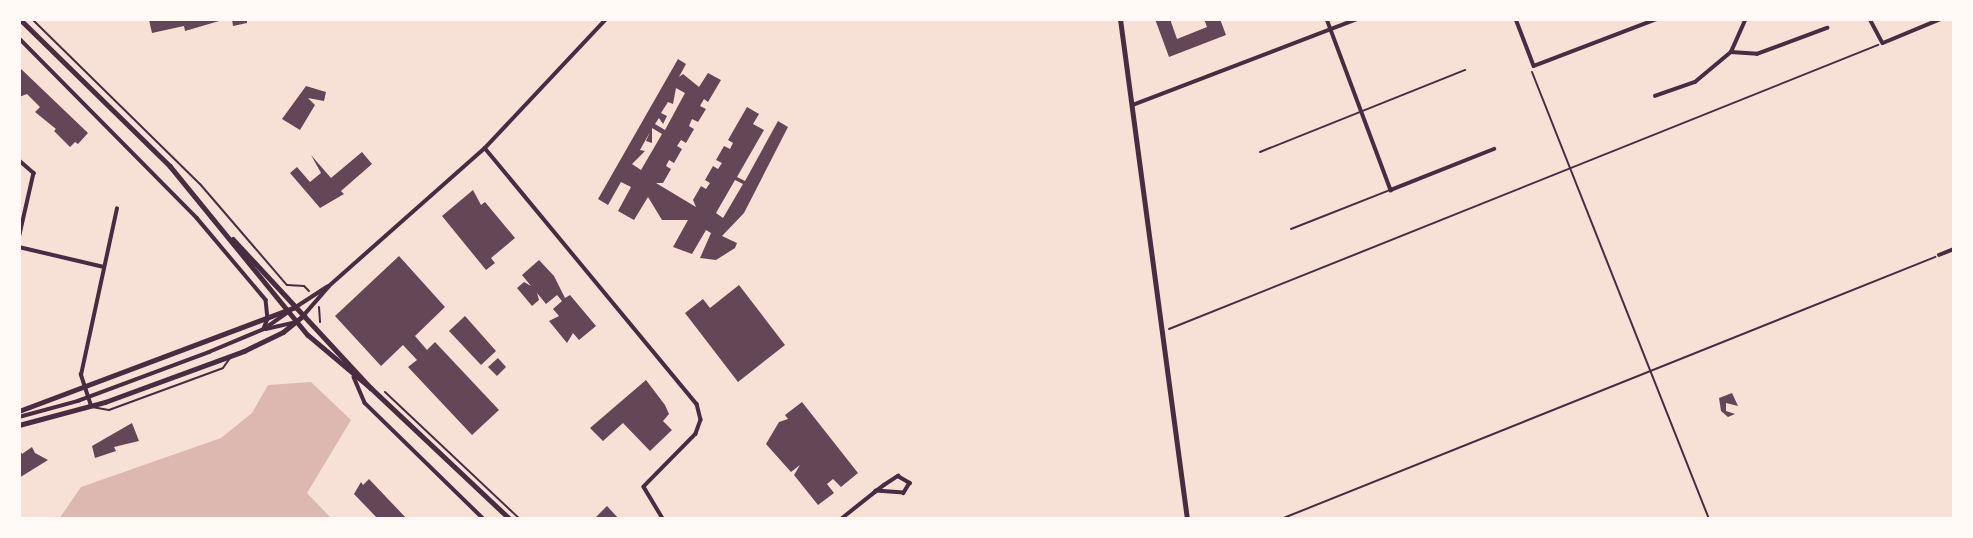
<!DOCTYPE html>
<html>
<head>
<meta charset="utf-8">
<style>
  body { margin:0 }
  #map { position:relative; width:1973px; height:538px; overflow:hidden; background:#f7e1d7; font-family:"DejaVu Sans",sans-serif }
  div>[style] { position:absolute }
  .water>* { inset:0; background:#dcb8b0 }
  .building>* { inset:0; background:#644757 }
  .path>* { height:2px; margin:-1px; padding:0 1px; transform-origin:1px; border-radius:1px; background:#4a2c40 }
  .service>* { height:2px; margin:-1px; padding:0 1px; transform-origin:1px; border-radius:1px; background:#4a2c40 }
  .minor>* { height:3.5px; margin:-1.75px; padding:0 1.75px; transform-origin:1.75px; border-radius:1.75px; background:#4a2c40 }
  .tertiary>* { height:4.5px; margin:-2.25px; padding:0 2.25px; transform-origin:2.25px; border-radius:2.25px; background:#4a2c40 }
  .secondary>* { height:5px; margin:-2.5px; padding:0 2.5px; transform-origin:2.5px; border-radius:2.5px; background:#4a2c40 }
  span { translate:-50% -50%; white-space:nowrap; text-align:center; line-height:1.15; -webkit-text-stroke:5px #fffaf5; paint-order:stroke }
  .frame { position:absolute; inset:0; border:21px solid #fffaf5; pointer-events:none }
</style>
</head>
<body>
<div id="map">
  <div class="water">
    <div style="clip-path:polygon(311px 382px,351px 420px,307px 493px,332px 519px,59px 519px,81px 487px,221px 438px,252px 413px,268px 385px)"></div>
  </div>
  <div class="building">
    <div style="clip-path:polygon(226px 19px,185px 31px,184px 26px,152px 33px,149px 20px)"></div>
    <div style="clip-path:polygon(232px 19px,247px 19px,247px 23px,233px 26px)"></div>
    <div style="clip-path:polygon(1155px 19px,1170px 19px,1177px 39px,1207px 27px,1204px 19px,1220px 19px,1226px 35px,1169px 57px)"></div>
    <div style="clip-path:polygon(evenodd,678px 59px,686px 64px,679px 77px,683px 74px,699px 87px,708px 73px,721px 80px,708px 102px,704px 99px,700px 106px,706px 109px,698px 122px,692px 119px,689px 126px,694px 129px,686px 143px,681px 140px,677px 146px,682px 149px,674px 163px,669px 160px,666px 166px,671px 169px,663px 183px,656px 183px,696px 207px,693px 200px,701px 186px,706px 189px,710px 183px,705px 180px,713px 166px,718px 169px,722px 163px,716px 160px,724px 146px,730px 149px,733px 143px,728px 140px,747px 107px,759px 114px,753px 124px,764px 130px,737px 177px,745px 181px,778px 121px,788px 127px,744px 213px,722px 236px,737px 243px,735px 248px,716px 260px,700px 258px,711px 233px,706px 230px,692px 254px,673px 247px,688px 220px,662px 220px,648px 197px,634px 220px,618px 211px,631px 187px,621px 182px,608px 205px,598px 199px,678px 59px,676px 88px,685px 93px,665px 130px,655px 124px,659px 118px,663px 124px,667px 116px,661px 113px,668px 102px,673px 104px,676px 88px,678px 59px,652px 128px,662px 134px,641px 170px,632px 164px,645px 151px,640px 150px,650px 132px,646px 141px,652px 143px,652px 128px,678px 59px,735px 180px,743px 184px,723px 218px,716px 213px,735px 180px)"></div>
    <div style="clip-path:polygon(19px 67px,88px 133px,78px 144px,75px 142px,70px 147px,54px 131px,56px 129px,35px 112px,40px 107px,27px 94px,19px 97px)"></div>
    <div style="clip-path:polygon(306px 86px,326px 92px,324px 101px,308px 98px,315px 105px,300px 130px,282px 119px)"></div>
    <div style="clip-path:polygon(362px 152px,372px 164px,341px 191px,344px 194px,320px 208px,290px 173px,297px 167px,310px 182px,321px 173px,311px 155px,331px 178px)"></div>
    <div style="clip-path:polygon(473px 190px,481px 205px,485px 202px,515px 238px,491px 258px,495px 263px,486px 270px,442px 216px)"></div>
    <div style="clip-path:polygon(399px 256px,445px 307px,415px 336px,427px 350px,435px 342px,499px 410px,472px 435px,408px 367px,417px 360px,403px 345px,381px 366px,335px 316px)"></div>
    <div style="clip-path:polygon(539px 260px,554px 276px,565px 298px,570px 295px,596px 326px,579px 340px,573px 333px,567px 343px,549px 321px,559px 316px,553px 309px,562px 301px,557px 295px,546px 304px,537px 293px,539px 300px,532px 306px,517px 288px,524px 282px,531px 286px,522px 275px)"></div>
    <div style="clip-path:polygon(739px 285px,785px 345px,738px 382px,685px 313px,703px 299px,710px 308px)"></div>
    <div style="clip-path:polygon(465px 316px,496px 351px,481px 365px,449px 331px)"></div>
    <div style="clip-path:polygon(498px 358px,506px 367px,497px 376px,488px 367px)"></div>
    <div style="clip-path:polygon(646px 380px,665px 405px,669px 414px,663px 421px,672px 430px,650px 451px,623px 423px,603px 441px,590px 428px)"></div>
    <div style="clip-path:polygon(1732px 393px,1738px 406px,1726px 403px,1726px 411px,1735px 414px,1728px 417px,1721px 411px,1719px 398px)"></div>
    <div style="clip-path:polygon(802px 402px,858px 473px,841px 487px,833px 479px,827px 484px,834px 493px,818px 505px,794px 475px,800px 465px,791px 472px,766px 444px,779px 422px,788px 419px,785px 415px)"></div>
    <div style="clip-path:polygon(132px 423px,139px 441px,114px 447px,116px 451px,95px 458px,92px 446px)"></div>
    <div style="clip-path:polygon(32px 447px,35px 453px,48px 460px,19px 478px,19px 448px,22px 454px)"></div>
    <div style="clip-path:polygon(369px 479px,407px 519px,378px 519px,354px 494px,361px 482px,363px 485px)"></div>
    <div style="clip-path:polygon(607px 506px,619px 519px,594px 519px)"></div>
  </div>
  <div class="path">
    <div style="left:32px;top:19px;width:235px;rotate:44.5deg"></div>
    <div style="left:200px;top:184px;width:133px;rotate:49.3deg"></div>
    <div style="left:287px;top:285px;width:17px;rotate:3deg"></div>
    <div style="left:304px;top:286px;width:7px;rotate:45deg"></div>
    <div style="left:1532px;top:72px;width:481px;rotate:68.4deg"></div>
    <div style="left:319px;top:307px;width:15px;rotate:86deg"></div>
    <div style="left:1169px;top:329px;width:764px;rotate:-21.83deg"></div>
    <div style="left:385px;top:392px;width:185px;rotate:43.3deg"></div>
    <div style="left:1281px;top:519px;width:705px;rotate:-21.83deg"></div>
  </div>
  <div class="service">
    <div style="left:1260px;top:152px;width:221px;rotate:-21.8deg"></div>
    <div style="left:1291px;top:229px;width:106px;rotate:-21.5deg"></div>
    <div style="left:92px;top:407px;width:17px;rotate:10deg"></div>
    <div style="left:109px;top:410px;width:121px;rotate:-20.2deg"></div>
    <div style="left:223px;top:368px;width:12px;rotate:-55deg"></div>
  </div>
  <div class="minor">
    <div style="left:1327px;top:19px;width:183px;rotate:69.5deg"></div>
    <div style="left:1391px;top:190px;width:111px;rotate:-21.7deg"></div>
    <div style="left:1516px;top:19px;width:50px;rotate:69deg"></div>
    <div style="left:1534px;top:66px;width:132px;rotate:-20.9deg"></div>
    <div style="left:1870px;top:19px;width:27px;rotate:62deg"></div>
    <div style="left:1883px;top:43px;width:63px;rotate:-22.5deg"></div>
    <div style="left:19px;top:38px;width:253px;rotate:45.3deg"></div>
    <div style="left:197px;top:218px;width:107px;rotate:49.9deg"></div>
    <div style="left:266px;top:300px;width:19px;rotate:84deg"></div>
    <div style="left:268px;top:319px;width:11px;rotate:112deg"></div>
    <div style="left:1731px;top:52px;width:36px;rotate:-66deg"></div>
    <div style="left:1655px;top:96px;width:42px;rotate:-19.3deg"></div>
    <div style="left:1695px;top:82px;width:47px;rotate:-39.8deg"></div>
    <div style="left:1731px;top:52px;width:26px;rotate:4deg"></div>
    <div style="left:1757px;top:54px;width:75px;rotate:-20.4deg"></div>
    <div style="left:1133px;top:105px;width:240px;rotate:-21deg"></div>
    <div style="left:485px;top:148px;width:332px;rotate:50.4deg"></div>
    <div style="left:697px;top:404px;width:16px;rotate:76deg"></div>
    <div style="left:701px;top:420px;width:15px;rotate:110deg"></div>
    <div style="left:696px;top:434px;width:74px;rotate:134.5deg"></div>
    <div style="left:644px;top:487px;width:37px;rotate:59deg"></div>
    <div style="left:19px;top:160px;width:20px;rotate:41deg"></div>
    <div style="left:34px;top:173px;width:68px;rotate:102.8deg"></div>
    <div style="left:19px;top:247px;width:87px;rotate:13.2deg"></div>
    <div style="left:1939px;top:255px;width:16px;rotate:-22deg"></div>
    <div style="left:296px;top:307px;width:37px;rotate:-33deg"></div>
    <div style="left:304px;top:315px;width:38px;rotate:-49deg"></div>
    <div style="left:329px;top:286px;width:208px;rotate:-41.5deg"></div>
    <div style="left:485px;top:148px;width:177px;rotate:-46.8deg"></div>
    <div style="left:266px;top:329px;width:28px;rotate:-13deg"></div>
    <div style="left:354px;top:377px;width:28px;rotate:67deg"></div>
    <div style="left:365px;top:403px;width:166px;rotate:44.3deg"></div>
    <div style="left:91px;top:406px;width:33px;rotate:-108deg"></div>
    <div style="left:81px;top:375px;width:170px;rotate:-77.8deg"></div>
    <div style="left:19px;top:417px;width:61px;rotate:-15.2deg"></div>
    <div style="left:78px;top:401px;width:140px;rotate:-20.5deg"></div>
    <div style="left:209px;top:352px;width:60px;rotate:-22.7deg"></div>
    <div style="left:264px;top:329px;width:29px;rotate:-35deg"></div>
    <div style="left:841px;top:519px;width:43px;rotate:-38.5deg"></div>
    <div style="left:875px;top:492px;width:11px;rotate:-38deg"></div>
    <div style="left:884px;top:485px;width:17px;rotate:-33deg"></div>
    <div style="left:898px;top:476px;width:14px;rotate:30deg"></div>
    <div style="left:910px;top:483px;width:12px;rotate:121deg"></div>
    <div style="left:904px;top:493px;width:28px;rotate:-176deg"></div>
  </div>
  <div class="tertiary">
    <div style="left:20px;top:19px;width:210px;rotate:44.4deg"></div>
    <div style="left:170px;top:166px;width:218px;rotate:50.8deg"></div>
    <div style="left:308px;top:335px;width:82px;rotate:40.1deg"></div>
    <div style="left:233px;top:239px;width:203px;rotate:47.2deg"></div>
    <div style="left:371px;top:388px;width:191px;rotate:43.3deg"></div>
    <div style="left:19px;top:411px;width:296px;rotate:-20.6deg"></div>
    <div style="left:19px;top:425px;width:89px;rotate:-15deg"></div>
    <div style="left:105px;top:402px;width:148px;rotate:-20.1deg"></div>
    <div style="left:244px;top:351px;width:43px;rotate:-26deg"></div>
    <div style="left:283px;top:332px;width:27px;rotate:-39deg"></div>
  </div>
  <div class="secondary">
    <div style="left:1120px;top:19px;width:504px;rotate:82.37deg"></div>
  </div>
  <div class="frame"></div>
</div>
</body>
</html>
